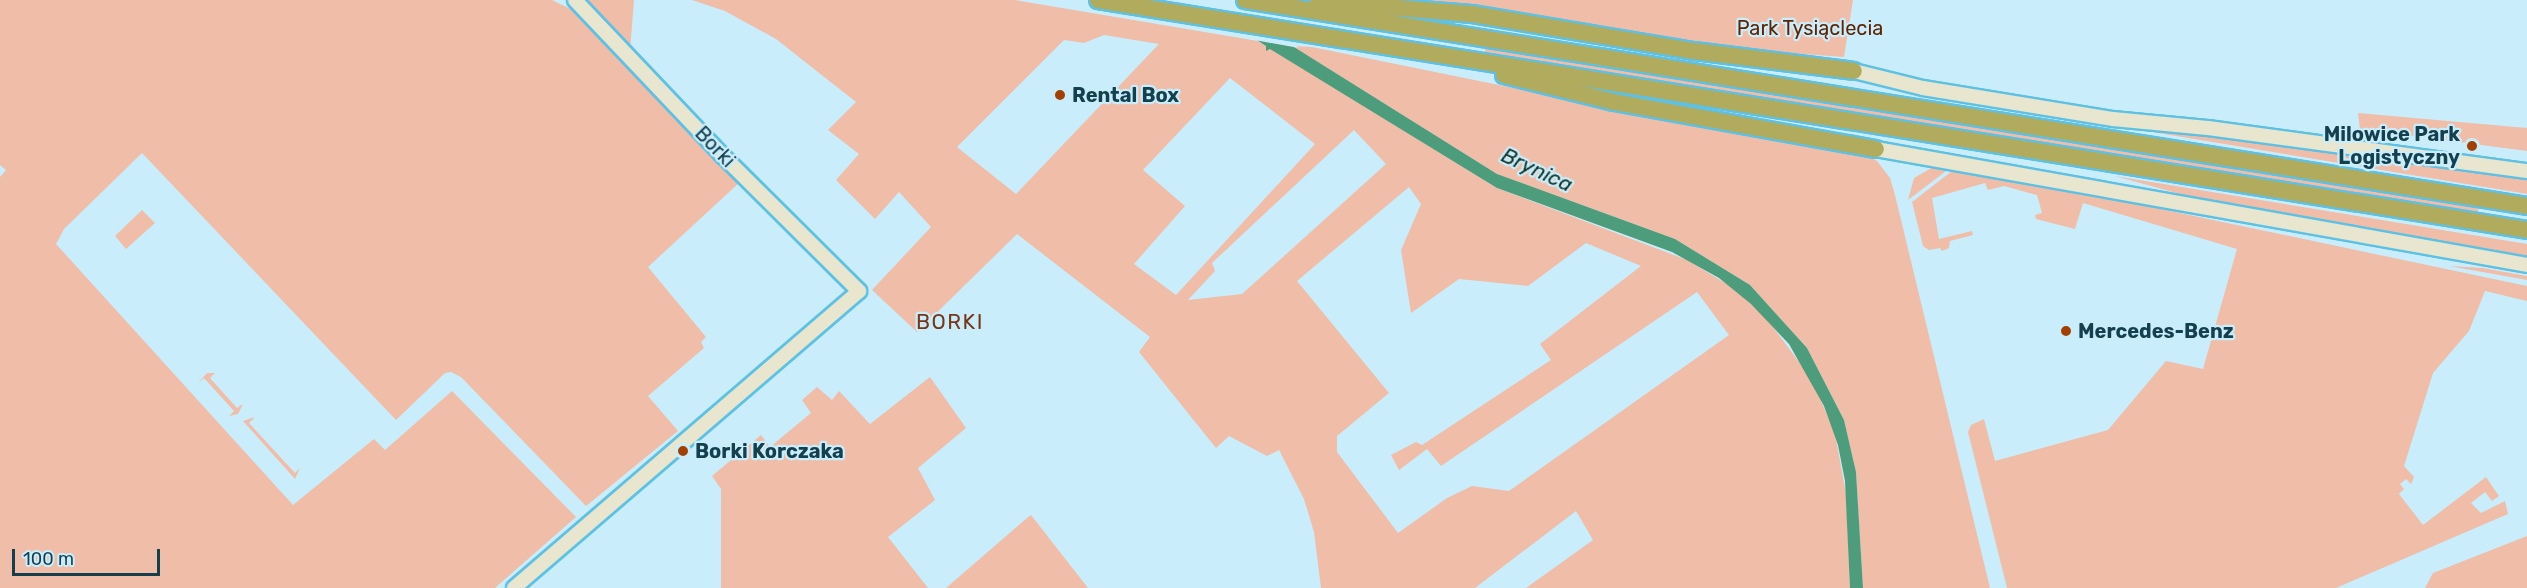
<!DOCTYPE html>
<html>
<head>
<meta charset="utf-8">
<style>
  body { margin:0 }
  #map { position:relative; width:2527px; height:588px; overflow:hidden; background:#caedfc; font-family:Rubik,sans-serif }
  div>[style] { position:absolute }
  .green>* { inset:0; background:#efbda8 }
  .water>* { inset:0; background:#4d9c7b }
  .pier>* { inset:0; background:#caedfc }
  .roads { filter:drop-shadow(2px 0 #5ec1e4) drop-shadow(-2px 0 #5ec1e4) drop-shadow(0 2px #5ec1e4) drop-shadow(0 -2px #5ec1e4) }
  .secondary>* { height:14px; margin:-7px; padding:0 7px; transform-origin:7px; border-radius:7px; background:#e8e6cf }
  .highway>* { height:16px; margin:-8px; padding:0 8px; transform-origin:8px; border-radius:8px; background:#b1ab5e }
  .dots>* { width:16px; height:16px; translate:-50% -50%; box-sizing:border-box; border:3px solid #caedfc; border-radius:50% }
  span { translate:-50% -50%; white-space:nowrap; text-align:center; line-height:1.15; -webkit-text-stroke:4.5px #caedfc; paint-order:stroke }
  .park-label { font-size:20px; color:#602301 }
  .poi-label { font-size:20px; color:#143f4d; font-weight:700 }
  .left { translate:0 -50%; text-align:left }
  .right { translate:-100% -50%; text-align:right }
  .street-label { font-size:20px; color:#143f4d }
  .water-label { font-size:21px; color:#0f3325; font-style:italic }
  .neighbourhood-label { font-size:21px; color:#773617; letter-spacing:1.5px }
  .scale { position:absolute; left:12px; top:549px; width:148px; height:27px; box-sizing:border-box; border:3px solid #143f4d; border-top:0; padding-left:8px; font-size:18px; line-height:21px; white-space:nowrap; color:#143f4d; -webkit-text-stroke:4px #caedfc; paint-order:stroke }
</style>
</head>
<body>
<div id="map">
  <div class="green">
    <div style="clip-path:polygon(0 0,552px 0,581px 14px,740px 182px,648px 267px,706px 337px,701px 342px,704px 348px,648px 396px,678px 431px,586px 506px,461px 377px,451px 372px,445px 373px,396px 420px,142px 153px,64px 229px,56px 244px,293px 505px,374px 439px,385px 450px,452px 391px,576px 517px,495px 588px,0 588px,0 177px,6px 170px,0 165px)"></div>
    <div style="clip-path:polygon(585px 0,634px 0,630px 51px)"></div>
    <div style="clip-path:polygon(evenodd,692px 0,1015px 0,1258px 41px,1497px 188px,1687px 260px,1730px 286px,1764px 315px,1811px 378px,1835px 433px,1846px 494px,1850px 588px,1526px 588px,1593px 540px,1576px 511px,1475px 588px,1321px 588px,1314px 532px,1304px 499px,1279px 450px,1267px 456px,1229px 436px,1216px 448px,1139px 352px,1150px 337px,1017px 234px,917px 332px,872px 290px,931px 227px,899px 192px,875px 219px,836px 180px,859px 154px,828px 130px,856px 102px,776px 39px,725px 11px,692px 0,1104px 35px,1159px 44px,1016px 194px,957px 147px,1064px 40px,1084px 43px,1104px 35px,692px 0,1230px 78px,1315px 144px,1176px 295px,1134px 264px,1185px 206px,1143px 170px,1230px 78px,692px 0,1354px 130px,1386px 164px,1242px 294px,1188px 300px,1215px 271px,1212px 263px,1354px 130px,692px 0,1409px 187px,1421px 204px,1401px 250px,1411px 313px,1459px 279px,1528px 286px,1586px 243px,1641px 266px,1540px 344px,1551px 360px,1422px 445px,1416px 442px,1391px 455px,1399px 470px,1427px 449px,1441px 466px,1697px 292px,1729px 335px,1509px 491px,1472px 486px,1447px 498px,1398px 533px,1337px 452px,1337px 436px,1389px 393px,1297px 281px,1409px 187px)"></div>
    <div style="clip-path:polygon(1370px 0,1853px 0,1844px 57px,1716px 48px)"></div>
    <div style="clip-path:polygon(1292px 46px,1312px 47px,1682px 122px,1867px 155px,1877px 161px,1890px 178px,1895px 195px,1990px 588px,1863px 588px,1856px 472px,1844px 420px,1807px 348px,1750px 285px,1675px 239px,1497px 174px)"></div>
    <div style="clip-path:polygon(1486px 47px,2478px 207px,2478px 214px,1484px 54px)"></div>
    <div style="clip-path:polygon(2358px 113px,2527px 128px,2527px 151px,2360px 129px)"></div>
    <div style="clip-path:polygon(2122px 127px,2174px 130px,2527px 178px,2527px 194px)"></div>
    <div style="clip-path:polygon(1935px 166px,1950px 168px,1908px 200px,1914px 178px)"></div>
    <div style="clip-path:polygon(1952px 171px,2094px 195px,2527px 286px,2527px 301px,2485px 291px,2469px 331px,2433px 373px,2404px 466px,2414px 477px,2411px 484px,2406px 479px,2400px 484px,2404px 489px,2399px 494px,2423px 525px,2486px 477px,2499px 496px,2492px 501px,2485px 492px,2471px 503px,2481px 513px,2505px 501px,2508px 514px,2336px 588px,2007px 588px,1968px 432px,1971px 425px,1984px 419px,1995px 461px,2108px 430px,2166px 361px,2203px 369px,2237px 249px,2083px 203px,2075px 229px,2036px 219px,2035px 215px,2042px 213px,2037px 195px,2004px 186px,1988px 190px,1985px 183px,1932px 198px,1939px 239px,1972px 231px,1973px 235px,1950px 241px,1949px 248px,1942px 251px,1940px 248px,1929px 250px,1923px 246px,1912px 202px)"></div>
    <div style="clip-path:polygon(2115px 176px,2527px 244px,2527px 259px,2191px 197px)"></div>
    <div style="clip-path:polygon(142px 210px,155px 223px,126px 249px,115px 236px)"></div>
    <div style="clip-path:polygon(2449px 266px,2483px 268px,2527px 276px,2527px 280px)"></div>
    <div style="clip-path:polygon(207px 373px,215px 373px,210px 378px,237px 408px,243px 404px,238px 414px,229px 416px,234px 411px,204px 378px,198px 383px)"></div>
    <div style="clip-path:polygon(930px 377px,966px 428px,918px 468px,935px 500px,888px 537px,928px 588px,721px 588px,721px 489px,712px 476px,761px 435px,770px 447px,811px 413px,802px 400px,817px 387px,832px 400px,839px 391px,870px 424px)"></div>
    <div style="clip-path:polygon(255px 417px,249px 423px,295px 473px,300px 468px,295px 479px,243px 421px)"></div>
    <div style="clip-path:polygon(1031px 515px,1088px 588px,946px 588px,1027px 518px)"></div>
    <div style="clip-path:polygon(2527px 536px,2527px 588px,2425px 588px,2433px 573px)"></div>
  </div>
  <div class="water">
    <div style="clip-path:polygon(1196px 0,1219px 0,1497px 174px,1675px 239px,1750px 285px,1807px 348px,1844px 420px,1856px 472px,1863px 588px,1850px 588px,1845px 481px,1838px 445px,1824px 406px,1789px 344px,1751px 304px,1719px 278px,1672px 252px,1497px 188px,1270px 49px,1266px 51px,1266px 46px)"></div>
  </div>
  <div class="pier">
    <div style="clip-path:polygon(1193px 0,1224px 0,1299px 48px,1249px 39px)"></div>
  </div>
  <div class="roads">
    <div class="secondary">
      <div style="left:1854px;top:71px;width:71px;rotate:13.8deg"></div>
      <div style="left:1923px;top:88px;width:193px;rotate:9.3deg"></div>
      <div style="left:2113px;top:119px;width:95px;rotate:5.4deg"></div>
      <div style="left:2208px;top:128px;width:322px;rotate:7.7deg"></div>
      <div style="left:1876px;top:149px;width:661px;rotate:10.1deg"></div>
      <div style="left:514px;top:588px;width:455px;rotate:-40.7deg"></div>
      <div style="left:859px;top:291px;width:192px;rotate:-135.2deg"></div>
      <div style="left:723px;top:156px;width:215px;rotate:-133.5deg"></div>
    </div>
    <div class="highway">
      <div style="left:1098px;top:0;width:1447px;rotate:9.14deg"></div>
      <div style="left:1245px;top:0;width:1298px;rotate:9.13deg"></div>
      <div style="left:1317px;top:5px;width:18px;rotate:-6deg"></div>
      <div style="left:1335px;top:3px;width:137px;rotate:4.6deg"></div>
      <div style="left:1472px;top:14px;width:225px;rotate:9.5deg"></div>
      <div style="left:1694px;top:51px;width:161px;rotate:7.1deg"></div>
      <div style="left:1504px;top:75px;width:113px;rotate:13.8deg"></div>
      <div style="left:1614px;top:102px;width:266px;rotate:10.2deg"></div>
    </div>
  </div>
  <div class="dots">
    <div style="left:1060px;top:95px;background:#a34001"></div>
    <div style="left:2472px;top:146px;background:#a34001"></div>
    <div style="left:2066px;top:331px;background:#a34001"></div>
    <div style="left:683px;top:451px;background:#a34001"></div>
  </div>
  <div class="park-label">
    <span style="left:1810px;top:28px">Park Tysiąclecia</span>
  </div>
  <div class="poi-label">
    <span class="left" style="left:1072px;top:95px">Rental Box</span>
    <span class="right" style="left:2460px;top:146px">Milowice Park<br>Logistyczny</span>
    <span class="left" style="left:2078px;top:331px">Mercedes-Benz</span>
    <span class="left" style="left:695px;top:451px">Borki Korczaka</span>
  </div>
  <div class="street-label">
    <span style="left:715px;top:147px;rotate:46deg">Borki</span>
  </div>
  <div class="water-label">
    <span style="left:1537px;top:170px;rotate:25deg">Brynica</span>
  </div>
  <div class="neighbourhood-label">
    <span style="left:950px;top:322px">BORKI</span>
  </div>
  <div class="scale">100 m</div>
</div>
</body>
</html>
